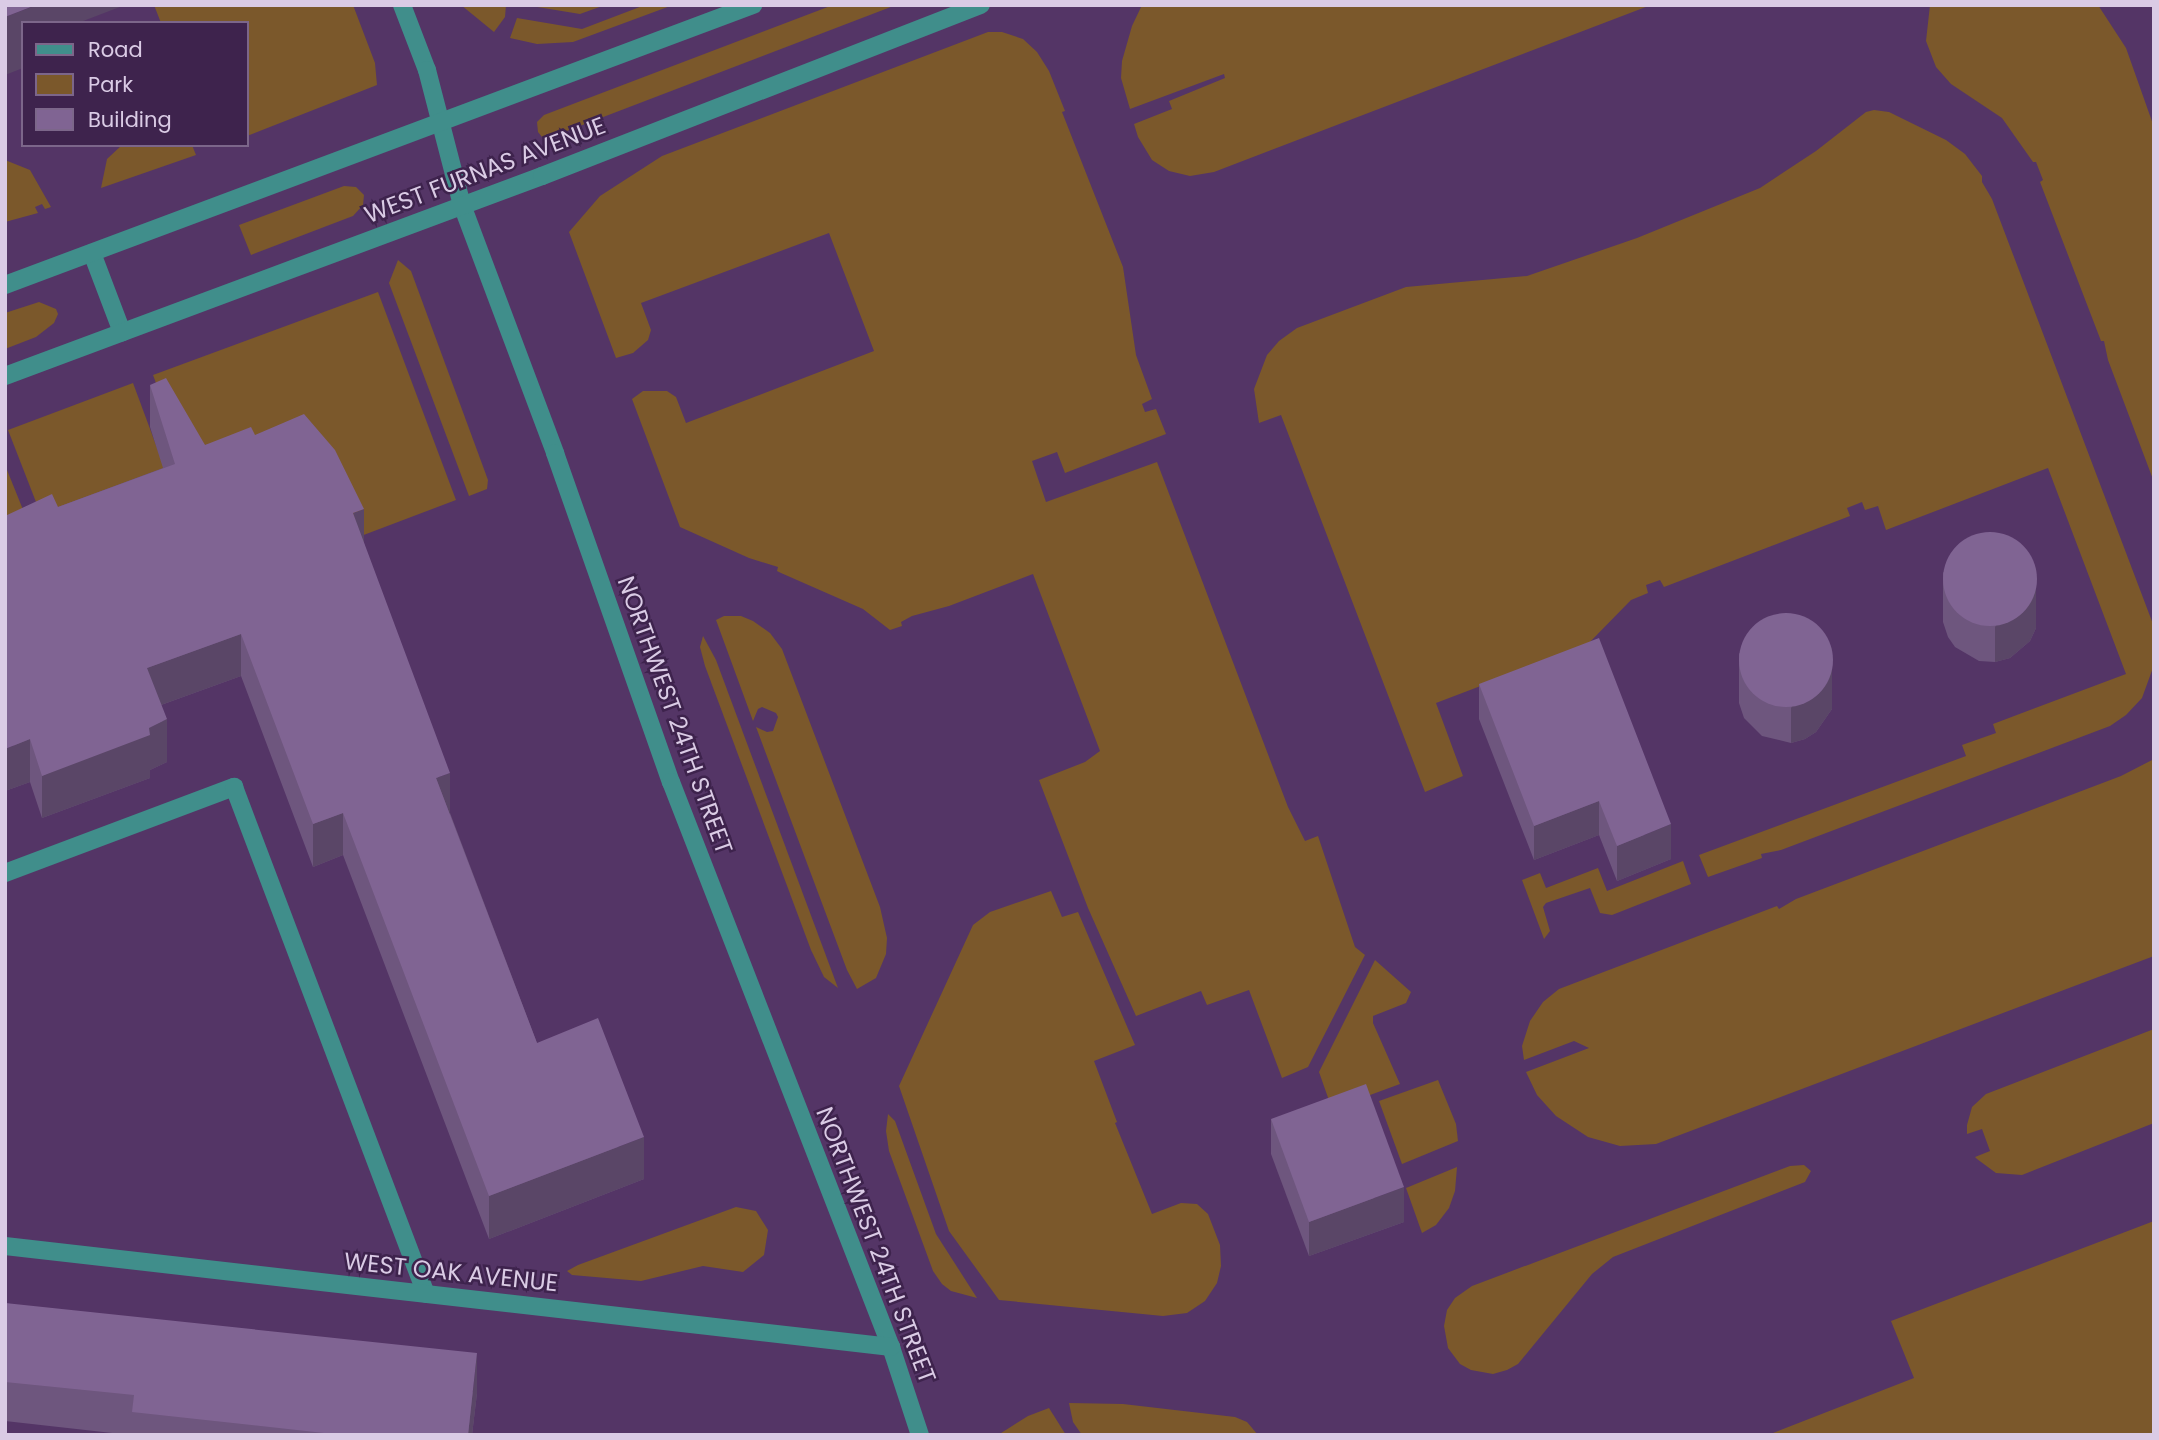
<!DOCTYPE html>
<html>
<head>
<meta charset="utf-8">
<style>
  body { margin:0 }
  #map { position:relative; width:2159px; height:1440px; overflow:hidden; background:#492e59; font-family:Poppins,sans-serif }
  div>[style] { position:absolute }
  .built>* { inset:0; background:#543566 }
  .green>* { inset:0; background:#7b582b }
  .minor>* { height:18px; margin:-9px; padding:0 9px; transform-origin:9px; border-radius:9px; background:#408e8b }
  .wall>* { inset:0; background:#6e567e }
  .shaded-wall>* { inset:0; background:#5a4667 }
  .building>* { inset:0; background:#806493 }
  .round { border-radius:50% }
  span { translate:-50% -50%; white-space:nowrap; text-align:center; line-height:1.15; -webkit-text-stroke:5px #3e234d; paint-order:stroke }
  .street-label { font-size:24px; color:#dacbe5 }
  .frame { position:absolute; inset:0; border:7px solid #dacbe5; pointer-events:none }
  .legend { position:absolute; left:21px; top:21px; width:228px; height:126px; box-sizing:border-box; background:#3e234d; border:2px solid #7c668a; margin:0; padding:9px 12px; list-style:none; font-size:21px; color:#dacbe5 }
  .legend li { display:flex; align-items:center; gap:14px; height:35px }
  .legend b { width:35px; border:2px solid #7c668a }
</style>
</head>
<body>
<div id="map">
  <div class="built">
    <div style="clip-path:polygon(evenodd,5px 5px,2154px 5px,2154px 1435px,5px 1435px,5px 5px,23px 23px,247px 23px,247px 145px,23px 145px,23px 23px)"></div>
  </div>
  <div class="green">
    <div style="clip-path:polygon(154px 5px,353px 5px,375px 63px,377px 85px,247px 136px,247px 23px,161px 23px)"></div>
    <div style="clip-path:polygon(461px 5px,506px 5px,505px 17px,494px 32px)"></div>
    <div style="clip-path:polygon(525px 5px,605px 5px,580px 14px)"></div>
    <div style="clip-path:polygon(645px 5px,673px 5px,573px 42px,537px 44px,510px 38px,517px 18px,582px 29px)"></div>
    <div style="clip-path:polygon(833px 5px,896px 5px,551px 137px,542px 137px,538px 132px,537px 122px,544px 115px)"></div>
    <div style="clip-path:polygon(1142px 5px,1651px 5px,1214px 172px,1190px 176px,1169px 171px,1152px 160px,1138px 137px,1134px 124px,1172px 109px,1169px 101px,1225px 78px,1224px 74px,1130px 109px,1121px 78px,1122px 61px,1132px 26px)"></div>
    <div style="clip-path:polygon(1930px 5px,2098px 5px,2126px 48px,2154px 127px,2154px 482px,2108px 360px,2104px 341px,2101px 341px,2040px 182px,2043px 180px,2036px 162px,2033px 162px,2002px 118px,1951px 84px,1936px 67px,1926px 41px)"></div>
    <div style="clip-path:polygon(988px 32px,1002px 32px,1023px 39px,1037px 52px,1049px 71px,1065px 111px,1062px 112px,1123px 267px,1136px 355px,1152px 399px,1142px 404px,1145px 412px,1156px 409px,1166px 434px,1065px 473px,1057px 452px,1032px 461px,1046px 502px,1157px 462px,1288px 807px,1305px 841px,1318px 836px,1355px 947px,1365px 955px,1308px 1067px,1282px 1078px,1249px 990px,1207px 1005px,1201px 991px,1136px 1016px,1088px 908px,1039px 780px,1085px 762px,1100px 751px,1033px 574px,949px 606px,912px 616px,901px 622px,902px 626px,890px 630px,863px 609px,781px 573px,777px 571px,778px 567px,749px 558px,680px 527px,632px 399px,643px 391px,667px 391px,676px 397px,686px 423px,874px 351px,829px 233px,641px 303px,651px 330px,648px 340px,633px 353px,616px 358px,569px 232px,600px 196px,662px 156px)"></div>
    <div style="clip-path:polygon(1874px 110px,1889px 112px,1946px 140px,1965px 154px,1982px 176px,1982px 182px,1992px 199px,2153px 624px,2154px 665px,2142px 698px,2126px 715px,2110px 726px,1781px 850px,1761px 854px,1762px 858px,1708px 877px,1699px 855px,1966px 756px,1962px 745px,1996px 733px,1993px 724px,2126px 674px,2048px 468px,1886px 530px,1878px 506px,1865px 510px,1862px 502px,1847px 508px,1850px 516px,1664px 587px,1660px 580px,1646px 585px,1648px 593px,1631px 600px,1586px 646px,1436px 703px,1463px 776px,1425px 792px,1281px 415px,1259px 423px,1254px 389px,1267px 355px,1279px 341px,1297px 328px,1406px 287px,1527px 276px,1637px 238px,1760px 188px,1816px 151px,1866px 112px)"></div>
    <div style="clip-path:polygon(122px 145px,192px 145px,196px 155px,101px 188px,107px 159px)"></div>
    <div style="clip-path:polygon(5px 160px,30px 170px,51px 207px,45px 209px,42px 204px,35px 207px,38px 213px,5px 222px)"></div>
    <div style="clip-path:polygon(344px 186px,356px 187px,364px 195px,363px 205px,353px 216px,251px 255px,239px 225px)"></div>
    <div style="clip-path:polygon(398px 260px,411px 271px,488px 480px,487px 489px,469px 496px,389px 283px)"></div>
    <div style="clip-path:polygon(378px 292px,456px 500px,361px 536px,193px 483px,153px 375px)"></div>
    <div style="clip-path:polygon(39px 302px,56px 309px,58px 314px,54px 323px,36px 337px,5px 349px,5px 313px)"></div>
    <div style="clip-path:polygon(133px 383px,166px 472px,50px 538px,8px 430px)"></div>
    <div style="clip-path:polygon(5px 465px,32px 532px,5px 544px)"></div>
    <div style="clip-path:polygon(724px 616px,741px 616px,753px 621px,770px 633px,782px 649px,880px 907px,887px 938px,886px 954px,876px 978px,857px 989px,847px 970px,756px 727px,767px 732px,773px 731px,778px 717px,776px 713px,762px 707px,758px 709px,753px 721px,716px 620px)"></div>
    <div style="clip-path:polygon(703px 636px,716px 660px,838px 988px,824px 977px,811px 950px,705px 666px,700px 647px)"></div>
    <div style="clip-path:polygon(2154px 759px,2154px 956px,1656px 1144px,1620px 1146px,1588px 1137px,1556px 1116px,1537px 1095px,1526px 1072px,1589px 1048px,1574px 1041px,1524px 1060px,1522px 1046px,1530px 1021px,1543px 1002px,1559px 989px,1777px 906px,1779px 909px,1796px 899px,2121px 776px)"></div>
    <div style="clip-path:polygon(1683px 861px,1691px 884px,1612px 915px,1600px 913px,1590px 888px,1546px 903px,1543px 907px,1550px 931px,1544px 939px,1522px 880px,1540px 873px,1546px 888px,1598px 868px,1607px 891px)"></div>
    <div style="clip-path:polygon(1051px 891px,1062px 917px,1078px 912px,1135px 1045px,1094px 1061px,1117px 1122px,1115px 1123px,1152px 1214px,1181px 1203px,1197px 1204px,1208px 1214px,1220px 1245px,1221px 1266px,1217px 1283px,1205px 1301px,1187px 1313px,1163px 1316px,999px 1300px,949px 1231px,899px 1086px,973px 925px,990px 912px)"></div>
    <div style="clip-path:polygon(1375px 960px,1411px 992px,1406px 1003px,1373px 1016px,1373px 1023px,1400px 1084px,1332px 1109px,1319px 1072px)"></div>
    <div style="clip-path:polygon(2154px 1029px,2154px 1123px,2022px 1175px,1996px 1173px,1977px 1159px,1975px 1157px,1990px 1151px,1982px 1129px,1967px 1134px,1967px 1125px,1972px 1107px,1986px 1094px)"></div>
    <div style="clip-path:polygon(1438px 1080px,1456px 1124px,1458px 1141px,1402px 1164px,1379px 1101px)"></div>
    <div style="clip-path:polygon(888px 1114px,895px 1121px,936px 1234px,977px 1298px,951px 1291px,942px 1284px,933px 1271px,889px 1151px,886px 1131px)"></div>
    <div style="clip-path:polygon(1804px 1165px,1811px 1171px,1805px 1182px,1613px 1257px,1592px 1274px,1518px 1364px,1507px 1370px,1493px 1374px,1471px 1370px,1460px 1364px,1448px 1348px,1444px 1326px,1447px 1310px,1455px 1298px,1472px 1286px,1790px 1166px)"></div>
    <div style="clip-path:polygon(1457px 1167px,1455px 1191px,1449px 1208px,1436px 1225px,1422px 1233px,1406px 1188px)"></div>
    <div style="clip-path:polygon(736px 1207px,756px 1211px,768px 1230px,764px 1255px,743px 1272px,703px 1266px,641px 1281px,572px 1275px,567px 1271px,578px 1265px)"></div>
    <div style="clip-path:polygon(2154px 1221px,2154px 1435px,1768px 1435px,1914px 1378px,1891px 1321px)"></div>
    <div style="clip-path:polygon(1069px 1403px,1123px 1404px,1235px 1417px,1247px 1422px,1258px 1435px,1082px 1435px,1073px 1422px)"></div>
    <div style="clip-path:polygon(1049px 1408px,1066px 1435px,998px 1435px,1028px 1416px)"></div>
  </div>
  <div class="minor">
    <div style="left:402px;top:5px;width:70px;rotate:69deg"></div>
    <div style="left:427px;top:70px;width:139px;rotate:75.5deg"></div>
    <div style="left:462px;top:205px;width:265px;rotate:69.4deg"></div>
    <div style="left:555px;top:453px;width:349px;rotate:70.6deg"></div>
    <div style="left:671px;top:782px;width:606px;rotate:68.73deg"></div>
    <div style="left:891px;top:1347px;width:93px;rotate:71.8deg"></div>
    <div style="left:92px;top:253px;width:85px;rotate:69.2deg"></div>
    <div style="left:5px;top:285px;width:799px;rotate:-20.52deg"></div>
    <div style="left:5px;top:376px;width:573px;rotate:-20.43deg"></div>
    <div style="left:542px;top:176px;width:471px;rotate:-21.3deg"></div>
    <div style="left:5px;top:873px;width:245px;rotate:-20.6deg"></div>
    <div style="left:234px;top:787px;width:542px;rotate:69.26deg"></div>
    <div style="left:5px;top:1246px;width:892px;rotate:6.5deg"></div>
  </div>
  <div class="wall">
    <div style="clip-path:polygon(150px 385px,205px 445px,255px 435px,364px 544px,450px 813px,537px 1043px,644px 1179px,489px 1239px,343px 855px,313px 867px,241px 676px,161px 705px,167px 762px,150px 770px,150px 778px,42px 818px,30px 782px,5px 791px,58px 507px,163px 468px,150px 427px)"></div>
    <div style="clip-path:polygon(1943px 572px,2036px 628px,2030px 641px,2010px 658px,1995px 662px,1979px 661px,1955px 647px,1948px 637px,1943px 622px)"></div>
    <div style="clip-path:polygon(1739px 653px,1832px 709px,1816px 732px,1805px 739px,1791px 743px,1762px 736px,1744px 718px,1739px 703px)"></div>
    <div style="clip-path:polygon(1479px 684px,1671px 859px,1617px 881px,1599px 835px,1534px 860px,1479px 719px)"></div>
    <div style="clip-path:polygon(1271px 1119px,1404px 1222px,1309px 1256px,1271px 1154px)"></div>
    <div style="clip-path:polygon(5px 1303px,477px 1393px,472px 1435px,130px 1435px,5px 1421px)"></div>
  </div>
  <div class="shaded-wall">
    <div style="clip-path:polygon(37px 5px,125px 5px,78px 23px,23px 23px,23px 68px,5px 75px,5px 17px)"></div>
    <div style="clip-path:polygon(364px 509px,364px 551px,353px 513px)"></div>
    <div style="clip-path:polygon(2036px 567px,2036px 628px,2030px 641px,2010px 658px,1995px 662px,1995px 627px)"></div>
    <div style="clip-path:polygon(241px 634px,241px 676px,147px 710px,147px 668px)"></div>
    <div style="clip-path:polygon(1832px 647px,1832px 709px,1816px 732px,1805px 739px,1791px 743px,1791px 708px)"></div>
    <div style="clip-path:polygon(167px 719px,167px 762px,150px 770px,150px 778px,42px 818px,42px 776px)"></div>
    <div style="clip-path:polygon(30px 739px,30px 782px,5px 791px,5px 749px)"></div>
    <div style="clip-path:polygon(450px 773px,450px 815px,436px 778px)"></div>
    <div style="clip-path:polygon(1599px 801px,1599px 835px,1534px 860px,1534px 826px)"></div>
    <div style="clip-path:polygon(343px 813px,343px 855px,313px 867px,313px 824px)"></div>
    <div style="clip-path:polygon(1671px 824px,1671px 859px,1617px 881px,1617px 846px)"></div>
    <div style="clip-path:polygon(644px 1137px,644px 1179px,489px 1239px,489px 1196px)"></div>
    <div style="clip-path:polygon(1404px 1187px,1404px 1222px,1309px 1256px,1309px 1222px)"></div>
    <div style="clip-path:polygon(477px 1353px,477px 1393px,472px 1435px,468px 1435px)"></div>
  </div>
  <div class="building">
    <div style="clip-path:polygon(5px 5px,36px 5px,5px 17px)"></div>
    <div style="clip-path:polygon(166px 378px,205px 445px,251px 427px,255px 435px,304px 414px,335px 450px,364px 509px,353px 513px,450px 773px,436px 778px,537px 1043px,598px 1018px,644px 1137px,489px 1196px,343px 813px,313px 824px,241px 634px,147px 668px,167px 719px,149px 728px,150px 735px,42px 776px,30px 739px,5px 749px,5px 516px,52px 494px,58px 507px,175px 464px,150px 385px)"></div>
    <div class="round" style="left:1943px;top:532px;width:94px;height:94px"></div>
    <div class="round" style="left:1739px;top:613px;width:94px;height:94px"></div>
    <div style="clip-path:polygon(1599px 638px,1671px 824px,1617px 846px,1599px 801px,1534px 826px,1479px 684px)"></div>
    <div style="clip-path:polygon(1366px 1084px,1404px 1187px,1309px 1222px,1271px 1119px)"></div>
    <div style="clip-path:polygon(5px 1303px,477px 1353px,468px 1435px,342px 1435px,132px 1412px,134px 1395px,5px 1382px)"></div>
  </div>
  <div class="street-label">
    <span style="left:485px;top:170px;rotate:-21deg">WEST FURNAS AVENUE</span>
    <span style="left:675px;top:715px;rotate:70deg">NORTHWEST 24TH STREET</span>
    <span style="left:876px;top:1245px;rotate:69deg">NORTHWEST 24TH STREET</span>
    <span style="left:451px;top:1272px;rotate:6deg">WEST OAK AVENUE</span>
  </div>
  <div class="frame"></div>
  <ul class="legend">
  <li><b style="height:9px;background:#408e8b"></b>Road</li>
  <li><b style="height:19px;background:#7b582b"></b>Park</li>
  <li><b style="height:19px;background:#806493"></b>Building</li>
  </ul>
</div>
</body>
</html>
